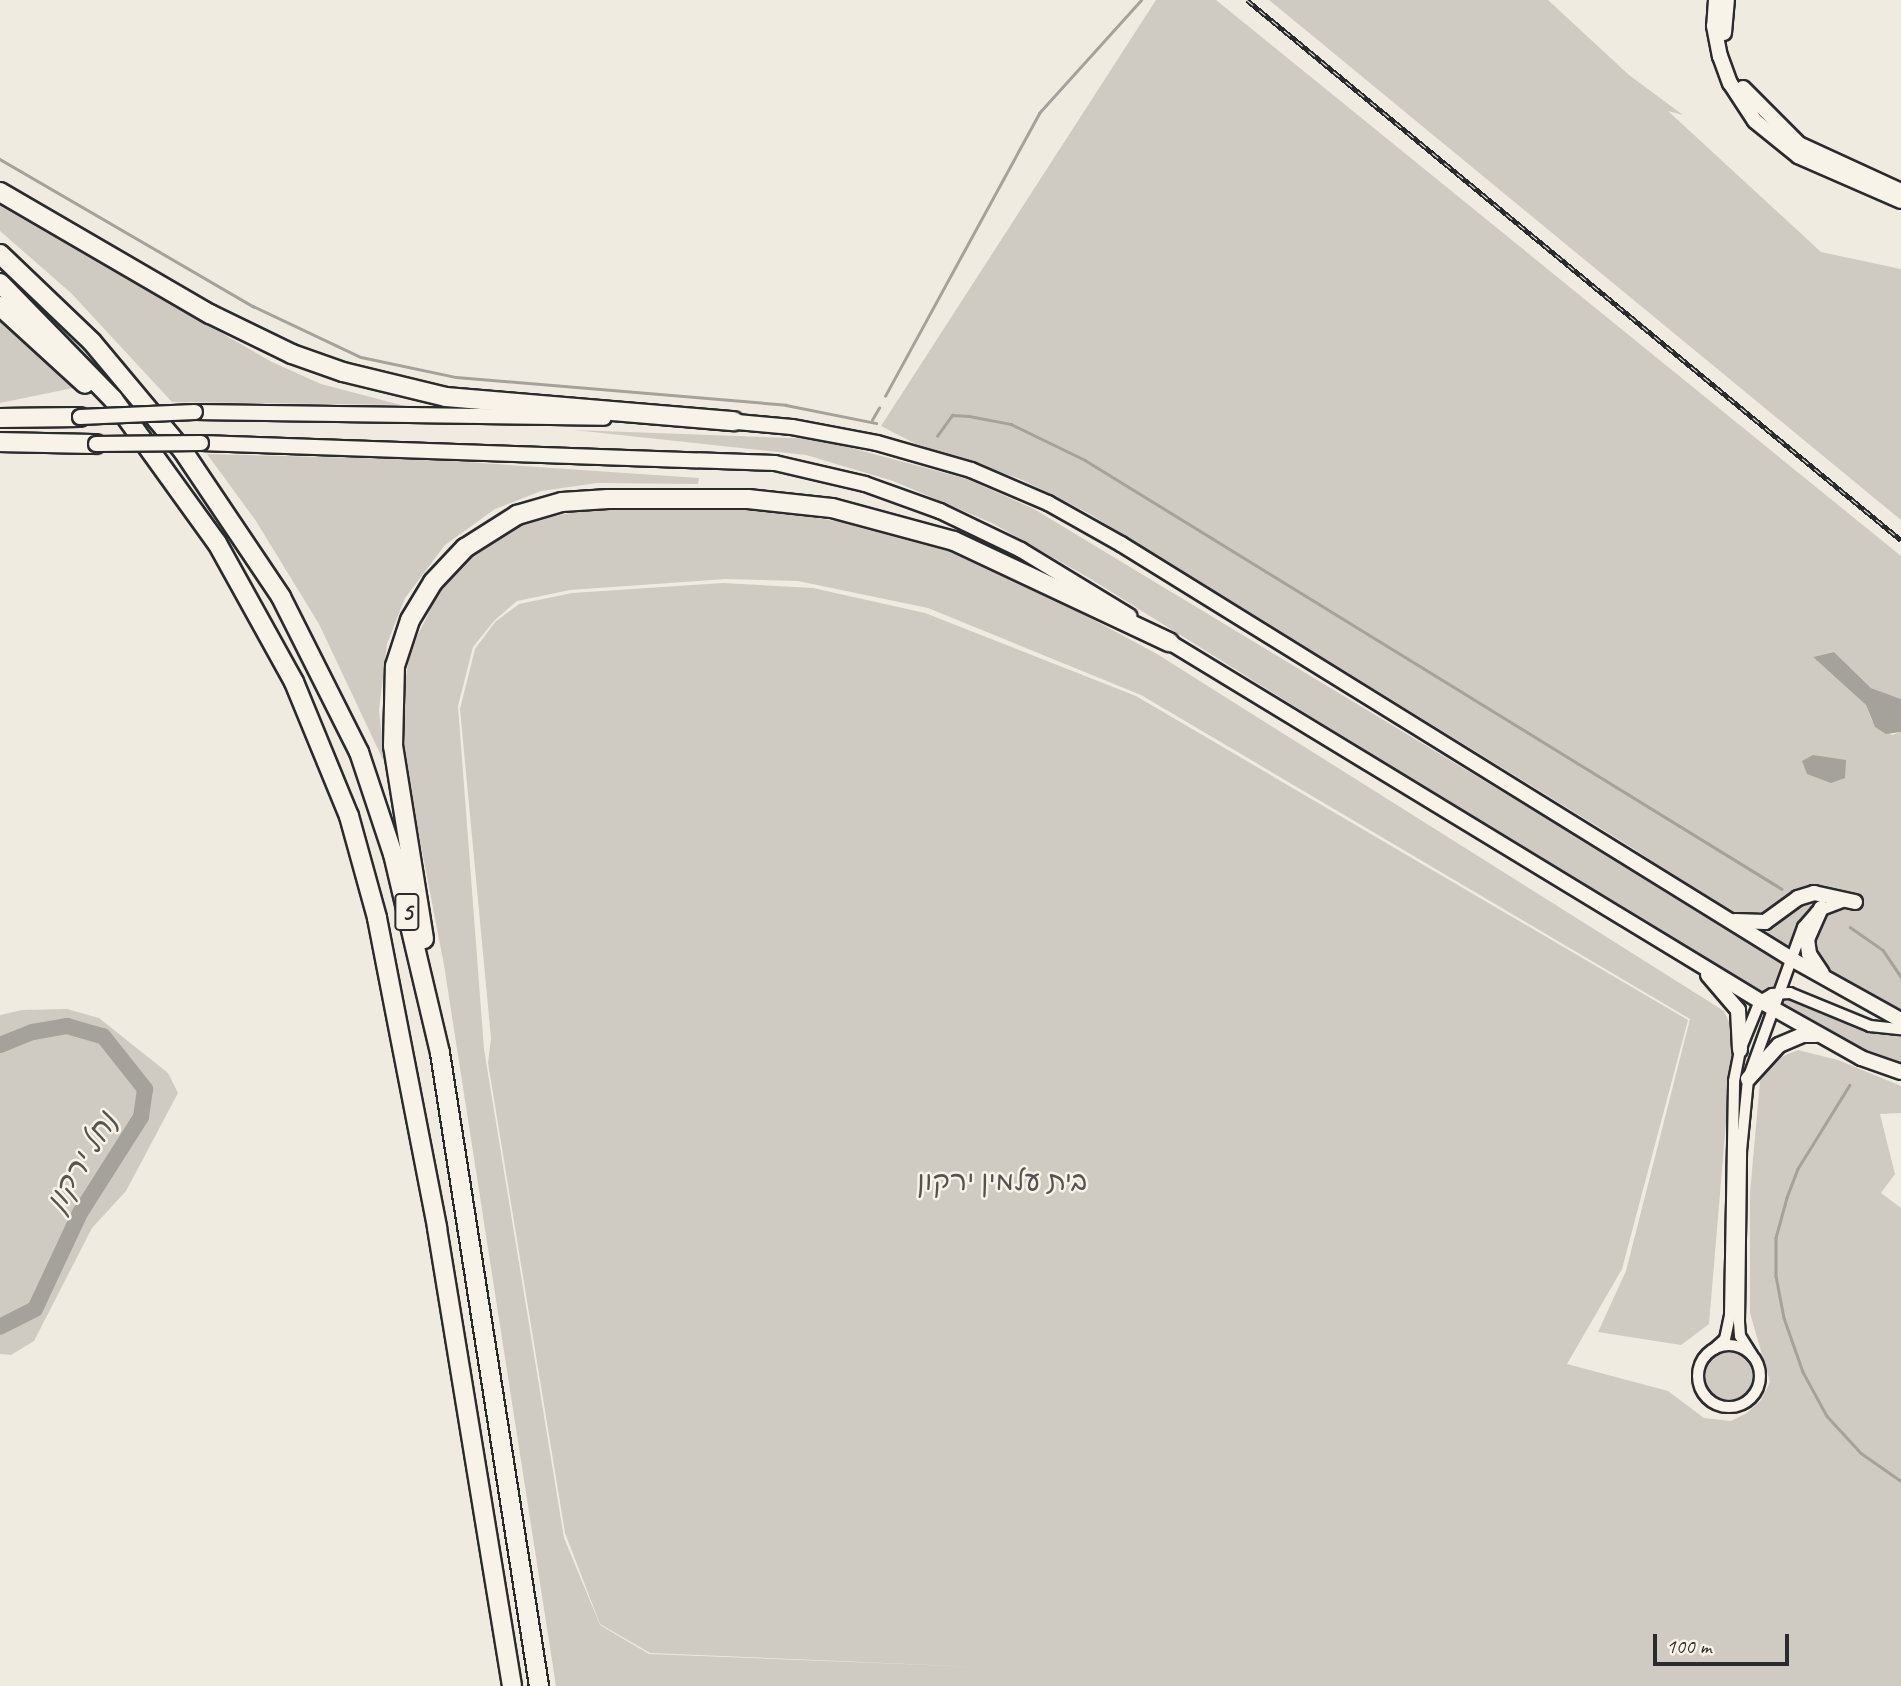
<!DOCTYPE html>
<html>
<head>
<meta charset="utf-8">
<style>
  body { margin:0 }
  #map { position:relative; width:1901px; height:1686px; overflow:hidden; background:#efebe0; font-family:Caveat,"Playpen Sans Hebrew",sans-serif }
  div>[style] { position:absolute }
  .green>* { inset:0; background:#cfcbc2 }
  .round { border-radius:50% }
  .water>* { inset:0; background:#a4a29a }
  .stream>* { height:2.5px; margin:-1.25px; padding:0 1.25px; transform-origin:1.25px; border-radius:1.25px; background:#a4a29a }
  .river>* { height:16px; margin:-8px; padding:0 8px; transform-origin:8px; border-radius:8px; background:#a4a29a }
  .roads { filter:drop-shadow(2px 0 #2b2b2b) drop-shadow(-2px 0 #2b2b2b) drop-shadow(0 2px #2b2b2b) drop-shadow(0 -2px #2b2b2b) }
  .minor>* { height:10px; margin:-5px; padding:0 5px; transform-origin:5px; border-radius:5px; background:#f7f3e8 }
  .minor>.ring { margin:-5px; padding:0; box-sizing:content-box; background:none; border:10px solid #f7f3e8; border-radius:50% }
  .secondary>* { height:14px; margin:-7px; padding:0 7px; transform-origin:7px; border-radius:7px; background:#f7f3e8 }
  .motorway>* { height:18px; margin:-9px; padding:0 9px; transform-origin:9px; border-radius:9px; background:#f7f3e8 }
  .rail>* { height:5px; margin-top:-2.5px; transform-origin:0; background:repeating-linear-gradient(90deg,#f7f3e8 0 8px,#2b2b2b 0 16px); box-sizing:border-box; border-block:2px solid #2b2b2b }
  .bridges { filter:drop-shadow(2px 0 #2b2b2b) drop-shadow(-2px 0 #2b2b2b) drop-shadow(0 2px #2b2b2b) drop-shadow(0 -2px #2b2b2b) }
  .secondary-bridge>* { height:14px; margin:-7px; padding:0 7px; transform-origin:7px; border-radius:7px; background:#f7f3e8 }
  span { translate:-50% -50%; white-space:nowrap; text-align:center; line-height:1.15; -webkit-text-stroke:5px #f7f3e8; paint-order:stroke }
  .shield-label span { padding:2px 5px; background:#f7f3e8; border:2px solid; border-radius:5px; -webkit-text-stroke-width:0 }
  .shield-label { font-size:26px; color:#2b2b2b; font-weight:700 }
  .park-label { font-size:28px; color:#545351 }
  .water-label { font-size:30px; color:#555552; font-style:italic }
  .scale { position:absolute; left:1653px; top:1634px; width:136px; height:32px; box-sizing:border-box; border:4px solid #2b2b2b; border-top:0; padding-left:9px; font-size:21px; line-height:24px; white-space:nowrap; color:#2b2b2b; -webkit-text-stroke:5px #f7f3e8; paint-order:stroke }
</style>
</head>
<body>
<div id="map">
  <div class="green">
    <div style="clip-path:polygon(1156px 0,1216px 0,1901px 556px,1901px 699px,1871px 688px,1834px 652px,1813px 657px,1866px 705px,1872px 721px,1892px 735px,1901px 732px,1901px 1014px,1715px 904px,1634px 849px,1088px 513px,1020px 479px,914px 443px,881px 426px)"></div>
    <div style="clip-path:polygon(1269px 0,1548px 0,1629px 75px,1683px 115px,1668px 111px,1821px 252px,1901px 269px,1901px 520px)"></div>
    <div style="clip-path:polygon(0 206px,272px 362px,321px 384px,401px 405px,172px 402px,71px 293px,0 231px)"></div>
    <div style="clip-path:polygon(0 319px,53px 367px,78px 387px,0 403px)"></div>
    <div style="clip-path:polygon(574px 430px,818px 439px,967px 479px,1034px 509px,1786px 963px,1775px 988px,1759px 996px,1089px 578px,992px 523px,893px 481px,806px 455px)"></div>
    <div style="clip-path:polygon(207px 454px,437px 460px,699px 478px,698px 484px,597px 483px,541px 491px,495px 509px,445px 545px,405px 598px,387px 644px,379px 710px,385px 764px,319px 624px,256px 521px)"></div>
    <div style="clip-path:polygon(751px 507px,853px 524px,934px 545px,1025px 583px,1157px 654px,1724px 1011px,1732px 1029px,1732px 1051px,1709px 1324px,1681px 1345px,1598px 1332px,1626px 1271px,1690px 1019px,1141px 695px,928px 608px,798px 581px,726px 579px,570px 590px,517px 601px,494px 621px,473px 647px,458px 706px,484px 1049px,564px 1538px,600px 1625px,649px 1654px,978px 1667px,650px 1653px,600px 1624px,565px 1533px,488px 1063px,491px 1038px,460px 709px,475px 649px,495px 622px,519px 604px,572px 593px,723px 583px,813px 588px,925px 613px,1136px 696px,1688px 1020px,1622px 1269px,1567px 1364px,1668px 1391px,1704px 1418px,1731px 1421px,1747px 1413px,1761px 1400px,1770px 1382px,1750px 1313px,1750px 1193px,1760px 1081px,1776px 1059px,1798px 1050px,1838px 1060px,1901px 1086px,1901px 1113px,1880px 1114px,1895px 1174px,1881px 1193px,1901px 1208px,1901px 1686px,556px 1686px,444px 965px,412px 799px,400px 718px,404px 689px,410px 651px,438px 594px,474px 553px,519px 523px,596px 508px)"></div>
    <div style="clip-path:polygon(1780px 997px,1872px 1031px,1901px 1033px,1901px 1064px,1843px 1044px,1778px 1007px)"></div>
    <div style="clip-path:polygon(67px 1009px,99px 1018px,168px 1073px,178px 1093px,126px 1191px,92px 1228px,34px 1341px,11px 1355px,0 1354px,0 1015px,22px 1010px)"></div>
    <div class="round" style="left:1704px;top:1352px;width:50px;height:50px"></div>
  </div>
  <div class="water">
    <div style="clip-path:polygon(1834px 652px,1871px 688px,1901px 699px,1901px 732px,1886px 734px,1875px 727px,1866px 705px,1813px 657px)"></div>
    <div style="clip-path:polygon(1813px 755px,1846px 760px,1845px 778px,1831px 783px,1807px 774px,1802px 761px)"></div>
  </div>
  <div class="stream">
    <div style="left:0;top:159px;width:293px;rotate:30.2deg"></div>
    <div style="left:253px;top:306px;width:119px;rotate:25.3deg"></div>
    <div style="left:361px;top:357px;width:97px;rotate:11.9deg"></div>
    <div style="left:456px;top:377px;width:331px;rotate:4.8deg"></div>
    <div style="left:786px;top:405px;width:92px;rotate:11.3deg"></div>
    <div style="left:885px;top:396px;width:322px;rotate:-61.4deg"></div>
    <div style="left:1039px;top:113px;width:152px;rotate:-47.9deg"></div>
    <div style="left:872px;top:420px;width:14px;rotate:-60deg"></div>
    <div style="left:937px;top:436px;width:26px;rotate:-54deg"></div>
    <div style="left:952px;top:415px;width:17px;rotate:3deg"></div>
    <div style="left:969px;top:416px;width:43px;rotate:10.8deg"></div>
    <div style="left:1011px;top:424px;width:82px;rotate:25.9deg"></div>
    <div style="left:1085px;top:460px;width:818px;rotate:31.61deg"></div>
    <div style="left:1850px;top:927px;width:40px;rotate:34.9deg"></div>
    <div style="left:1883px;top:950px;width:32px;rotate:56deg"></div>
    <div style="left:1850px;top:1085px;width:99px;rotate:121.8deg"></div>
    <div style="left:1798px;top:1169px;width:31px;rotate:111deg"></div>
    <div style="left:1787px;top:1198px;width:41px;rotate:105.4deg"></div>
    <div style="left:1776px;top:1238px;width:38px;rotate:90deg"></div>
    <div style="left:1776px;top:1276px;width:43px;rotate:79.2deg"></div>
    <div style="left:1784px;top:1318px;width:57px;rotate:70.6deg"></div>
    <div style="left:1803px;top:1372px;width:50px;rotate:61.4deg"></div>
    <div style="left:1827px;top:1416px;width:50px;rotate:47.4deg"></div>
    <div style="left:1861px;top:1453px;width:49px;rotate:35deg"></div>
  </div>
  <div class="river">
    <div style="left:0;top:1045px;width:35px;rotate:-22deg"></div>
    <div style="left:33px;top:1032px;width:35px;rotate:-10deg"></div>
    <div style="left:67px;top:1026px;width:37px;rotate:16deg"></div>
    <div style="left:103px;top:1036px;width:68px;rotate:51.6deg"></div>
    <div style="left:145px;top:1089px;width:28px;rotate:98deg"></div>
    <div style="left:141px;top:1117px;width:114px;rotate:122.4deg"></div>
    <div style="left:80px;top:1213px;width:106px;rotate:115.1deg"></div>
    <div style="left:35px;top:1309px;width:39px;rotate:153deg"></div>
  </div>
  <div class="roads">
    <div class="minor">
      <div class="ring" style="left:1698px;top:1345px;width:52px;height:52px"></div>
      <div style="left:1714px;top:1349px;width:15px;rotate:-42deg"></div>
      <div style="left:1725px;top:1339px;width:25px;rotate:-78deg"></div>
      <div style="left:1730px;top:1315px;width:234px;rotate:-89deg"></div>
      <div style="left:1734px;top:1081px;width:32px;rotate:-79deg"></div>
      <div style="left:1740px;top:1050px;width:53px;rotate:-67.8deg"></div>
      <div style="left:1760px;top:1001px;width:14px;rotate:-30deg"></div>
      <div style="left:1772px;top:994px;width:18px;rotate:-3deg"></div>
      <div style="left:1790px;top:993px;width:87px;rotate:22.4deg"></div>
      <div style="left:1870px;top:1026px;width:31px;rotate:6deg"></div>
      <div style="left:1752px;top:1355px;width:22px;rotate:-122deg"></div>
      <div style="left:1740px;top:1336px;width:14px;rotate:-94deg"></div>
      <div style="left:1739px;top:1322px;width:171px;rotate:-89.3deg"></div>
      <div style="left:1741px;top:1151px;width:72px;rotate:-84.4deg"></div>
      <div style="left:1748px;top:1079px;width:162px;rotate:-70.1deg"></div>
      <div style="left:1803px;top:927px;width:20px;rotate:-49deg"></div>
      <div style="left:1816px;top:912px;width:28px;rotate:-21deg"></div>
    </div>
    <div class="secondary">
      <div style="left:1716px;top:0;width:26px;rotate:94deg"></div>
      <div style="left:1714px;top:26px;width:31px;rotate:79deg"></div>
      <div style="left:1720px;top:56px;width:29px;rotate:70deg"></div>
      <div style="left:1730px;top:83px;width:45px;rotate:56.7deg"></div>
      <div style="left:1755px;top:121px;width:55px;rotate:39.1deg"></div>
      <div style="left:1798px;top:156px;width:112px;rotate:23.6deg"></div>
      <div style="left:1724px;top:33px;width:33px;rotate:-85deg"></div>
      <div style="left:1743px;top:88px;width:79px;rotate:45deg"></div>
      <div style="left:1799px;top:144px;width:112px;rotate:24.7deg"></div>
      <div style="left:195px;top:412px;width:409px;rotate:0.8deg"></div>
      <div style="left:726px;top:421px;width:66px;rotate:5.2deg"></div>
      <div style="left:792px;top:427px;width:86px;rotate:10.7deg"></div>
      <div style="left:877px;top:443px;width:98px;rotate:16deg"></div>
      <div style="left:971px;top:470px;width:84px;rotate:23.2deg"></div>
      <div style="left:1048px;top:503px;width:84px;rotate:29.3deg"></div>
      <div style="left:1121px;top:544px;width:790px;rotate:31.76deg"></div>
      <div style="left:1793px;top:960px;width:124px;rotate:29.1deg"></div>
      <div style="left:201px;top:443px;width:574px;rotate:2deg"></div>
      <div style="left:775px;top:463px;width:92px;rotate:13.1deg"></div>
      <div style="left:865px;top:484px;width:80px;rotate:19.8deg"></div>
      <div style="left:940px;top:511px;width:90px;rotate:25.7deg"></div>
      <div style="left:1021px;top:550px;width:127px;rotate:31.4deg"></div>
      <div style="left:1161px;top:637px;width:701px;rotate:31.29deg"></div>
      <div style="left:1760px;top:1001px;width:116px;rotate:29.4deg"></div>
      <div style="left:1861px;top:1058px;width:42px;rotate:19.3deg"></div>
      <div style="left:1821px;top:908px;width:34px;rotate:114deg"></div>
      <div style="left:1807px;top:939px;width:15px;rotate:82deg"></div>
      <div style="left:1809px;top:954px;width:23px;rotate:56deg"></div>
      <div style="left:1735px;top:921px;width:30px;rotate:2deg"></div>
      <div style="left:1765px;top:922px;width:41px;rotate:-36deg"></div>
      <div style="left:1798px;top:898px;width:17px;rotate:-17deg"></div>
      <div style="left:1814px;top:893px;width:42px;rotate:12.4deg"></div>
      <div style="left:1708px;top:975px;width:46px;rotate:49.4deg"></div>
      <div style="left:1738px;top:1010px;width:40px;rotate:87.1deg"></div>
      <div style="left:1748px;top:1079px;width:46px;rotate:-47.6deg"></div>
      <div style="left:1779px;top:1045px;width:25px;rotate:-23deg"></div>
      <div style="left:1802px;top:1035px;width:14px"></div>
    </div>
    <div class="motorway">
      <div style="left:0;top:192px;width:243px;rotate:30.2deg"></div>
      <div style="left:210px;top:314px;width:91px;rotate:26deg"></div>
      <div style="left:292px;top:354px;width:54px;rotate:19.4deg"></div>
      <div style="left:343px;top:372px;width:106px;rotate:13.6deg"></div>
      <div style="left:446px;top:397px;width:289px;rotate:4.8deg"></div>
      <div style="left:0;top:254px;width:127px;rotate:43.7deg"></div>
      <div style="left:92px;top:342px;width:142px;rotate:50.1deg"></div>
      <div style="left:183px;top:451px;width:176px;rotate:56.1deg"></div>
      <div style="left:281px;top:597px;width:174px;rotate:63.3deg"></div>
      <div style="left:359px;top:752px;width:108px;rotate:71.6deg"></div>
      <div style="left:393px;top:854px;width:204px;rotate:76.7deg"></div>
      <div style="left:440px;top:1053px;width:641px;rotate:81.11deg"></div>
      <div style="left:0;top:283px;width:162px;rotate:45.8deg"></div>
      <div style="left:113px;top:399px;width:178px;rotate:54.2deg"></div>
      <div style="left:217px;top:543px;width:159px;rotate:61deg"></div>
      <div style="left:294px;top:682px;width:145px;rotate:67.7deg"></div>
      <div style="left:349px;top:816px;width:106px;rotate:74.6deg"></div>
      <div style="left:377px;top:918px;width:316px;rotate:79deg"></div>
      <div style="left:437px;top:1228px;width:464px;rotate:80.7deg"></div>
      <div style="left:0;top:306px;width:115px;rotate:42.5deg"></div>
      <div style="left:0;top:418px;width:80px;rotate:-0.7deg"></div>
      <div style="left:0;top:442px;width:96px;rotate:1.2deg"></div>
      <div style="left:424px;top:939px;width:195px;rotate:-99.1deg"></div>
      <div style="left:393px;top:746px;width:80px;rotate:-88.6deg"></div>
      <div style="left:395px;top:666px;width:48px;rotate:-71.9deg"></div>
      <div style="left:410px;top:620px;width:44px;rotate:-58.8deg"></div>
      <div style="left:433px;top:582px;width:47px;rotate:-46.7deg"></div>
      <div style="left:465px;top:548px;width:62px;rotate:-32.4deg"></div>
      <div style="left:517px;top:515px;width:47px;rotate:-16.1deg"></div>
      <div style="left:562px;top:502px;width:46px;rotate:-3.7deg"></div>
      <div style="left:608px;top:499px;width:140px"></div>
      <div style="left:748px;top:499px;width:84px;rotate:6.1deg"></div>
      <div style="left:832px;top:508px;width:126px;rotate:15.1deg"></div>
      <div style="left:954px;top:541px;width:238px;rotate:25.2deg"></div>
    </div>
  </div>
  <div class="rail">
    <div style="left:1247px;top:0;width:848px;rotate:39.55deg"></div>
  </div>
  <div class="bridges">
    <div class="secondary-bridge">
      <div style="left:80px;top:417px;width:115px;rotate:-2.5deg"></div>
      <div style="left:96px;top:444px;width:105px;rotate:-0.5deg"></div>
    </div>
  </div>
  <div class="shield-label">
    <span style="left:407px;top:912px">5</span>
  </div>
  <div class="park-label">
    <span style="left:1002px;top:1181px">בית עלמין ירקון</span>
  </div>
  <div class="water-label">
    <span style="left:81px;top:1162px;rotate:-59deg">נחל ירקון</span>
  </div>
  <div class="scale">100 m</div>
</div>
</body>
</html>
